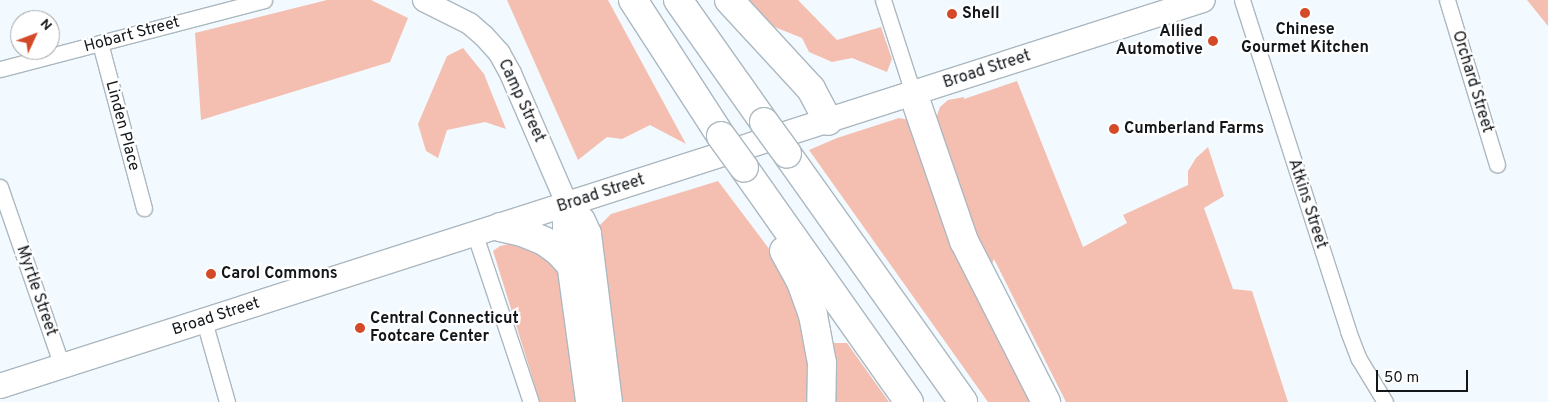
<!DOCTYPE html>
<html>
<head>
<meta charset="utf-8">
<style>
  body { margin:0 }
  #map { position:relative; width:1548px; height:402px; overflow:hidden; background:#f2faff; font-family:Overpass,sans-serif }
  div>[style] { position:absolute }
  .green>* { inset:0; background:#f4bfb1 }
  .roads { filter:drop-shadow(1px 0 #acb8c0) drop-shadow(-1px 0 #acb8c0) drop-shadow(0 1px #acb8c0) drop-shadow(0 -1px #acb8c0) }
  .street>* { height:15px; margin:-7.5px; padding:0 7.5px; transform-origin:7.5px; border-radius:7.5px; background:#fff }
  .secondary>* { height:21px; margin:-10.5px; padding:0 10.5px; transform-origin:10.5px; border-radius:10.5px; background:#fff }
  .primary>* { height:24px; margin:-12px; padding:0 12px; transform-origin:12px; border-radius:12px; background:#fff }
  .highway>* { height:28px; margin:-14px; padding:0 14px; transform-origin:14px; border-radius:14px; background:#fff }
  .bridges { filter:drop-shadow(1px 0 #acb8c0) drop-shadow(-1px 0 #acb8c0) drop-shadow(0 1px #acb8c0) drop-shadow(0 -1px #acb8c0) }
  .highway-bridge>* { height:28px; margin:-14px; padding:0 14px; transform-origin:14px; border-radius:14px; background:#fff }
  .dots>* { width:14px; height:14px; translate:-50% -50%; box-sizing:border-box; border:2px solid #fff; border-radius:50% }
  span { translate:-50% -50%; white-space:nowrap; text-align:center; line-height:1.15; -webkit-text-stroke:4.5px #fff; paint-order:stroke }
  .poi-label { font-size:16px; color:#13171a; font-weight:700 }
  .left { translate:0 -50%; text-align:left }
  .right { translate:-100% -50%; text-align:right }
  .street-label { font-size:16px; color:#13171a }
  .north { position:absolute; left:10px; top:10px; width:50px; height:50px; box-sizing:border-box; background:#fff; border:1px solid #a1a2a3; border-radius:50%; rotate:47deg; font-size:14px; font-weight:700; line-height:20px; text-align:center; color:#13171a }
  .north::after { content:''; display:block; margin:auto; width:18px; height:22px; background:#d44a28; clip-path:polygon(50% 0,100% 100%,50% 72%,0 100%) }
  .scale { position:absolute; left:1376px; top:370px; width:92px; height:22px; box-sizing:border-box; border:2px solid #13171a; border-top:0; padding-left:6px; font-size:15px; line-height:18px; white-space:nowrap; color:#13171a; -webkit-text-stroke:4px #fff; paint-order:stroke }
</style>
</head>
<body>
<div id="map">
  <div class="green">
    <div style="clip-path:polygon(327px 0,371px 0,408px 18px,390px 62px,201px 120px,195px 33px)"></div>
    <div style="clip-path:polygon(507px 0,608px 0,686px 144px,650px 125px,622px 139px,607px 137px,578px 160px)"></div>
    <div style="clip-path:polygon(749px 0,798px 0,837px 40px,881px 27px,892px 59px,887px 72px,852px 58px,832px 62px,809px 52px,802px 38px,767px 24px,746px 1px)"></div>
    <div style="clip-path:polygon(1527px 0,1548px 0,1548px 26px)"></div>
    <div style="clip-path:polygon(463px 48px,484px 74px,506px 129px,485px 122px,447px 130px,438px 158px,426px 151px,418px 124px,447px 56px)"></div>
    <div style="clip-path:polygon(1017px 81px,1083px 247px,1127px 223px,1123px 215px,1188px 185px,1188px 171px,1196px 158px,1208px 147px,1224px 196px,1204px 208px,1233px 289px,1252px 291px,1288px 402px,1066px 402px,994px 259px,987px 276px,936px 118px,940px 107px,948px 100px,964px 97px,964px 99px)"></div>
    <div style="clip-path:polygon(899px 118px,910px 120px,1038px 402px,988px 402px,809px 150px,837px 138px)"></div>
    <div style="clip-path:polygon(718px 181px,776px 258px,812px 350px,809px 402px,618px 402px,598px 248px,600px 225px,611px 214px)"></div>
    <div style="clip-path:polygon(517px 242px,560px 266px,577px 402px,540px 402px,493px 251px,500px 246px)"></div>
    <div style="clip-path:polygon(833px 343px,847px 343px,889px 402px,829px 402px)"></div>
  </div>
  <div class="roads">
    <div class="street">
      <div style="left:883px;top:0;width:98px;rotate:72.1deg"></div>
      <div style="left:1242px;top:0;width:348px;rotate:72.2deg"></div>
      <div style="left:1348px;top:331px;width:30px;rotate:69deg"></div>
      <div style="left:1359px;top:359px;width:50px;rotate:58.8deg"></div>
      <div style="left:1447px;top:0;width:172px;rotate:73.1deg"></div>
      <div style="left:100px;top:43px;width:171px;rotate:75.1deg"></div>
      <div style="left:0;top:69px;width:273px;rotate:-14.6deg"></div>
      <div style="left:0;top:187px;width:189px;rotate:70.9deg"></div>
      <div style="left:475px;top:235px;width:176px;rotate:71.5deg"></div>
      <div style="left:204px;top:321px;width:84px;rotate:74.1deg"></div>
    </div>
    <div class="secondary">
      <div style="left:423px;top:0;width:51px;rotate:26.6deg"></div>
      <div style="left:469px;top:23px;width:18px;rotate:41deg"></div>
      <div style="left:483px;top:35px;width:24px;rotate:48deg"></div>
      <div style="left:499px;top:53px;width:23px;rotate:61deg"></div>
      <div style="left:510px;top:73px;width:144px;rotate:66.6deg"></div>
    </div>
    <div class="primary">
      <div style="left:0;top:386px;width:1263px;rotate:-17.79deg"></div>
    </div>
    <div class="highway">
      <div style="left:633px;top:0;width:162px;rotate:57.1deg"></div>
      <div style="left:678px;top:0;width:149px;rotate:54.8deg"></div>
      <div style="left:729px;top:0;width:121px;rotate:47.3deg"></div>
      <div style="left:811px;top:89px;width:36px;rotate:62deg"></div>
      <div style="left:913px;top:93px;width:157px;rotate:71deg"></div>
      <div style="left:964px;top:241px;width:181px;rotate:63deg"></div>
      <div style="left:787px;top:154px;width:304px;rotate:54.6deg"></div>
      <div style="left:744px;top:168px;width:286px;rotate:54.8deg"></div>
      <div style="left:567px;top:205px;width:21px;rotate:49deg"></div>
      <div style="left:581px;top:221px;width:14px;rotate:65deg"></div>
      <div style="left:587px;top:234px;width:169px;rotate:82.9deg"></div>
      <div style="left:567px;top:205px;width:28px;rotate:90deg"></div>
      <div style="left:567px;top:233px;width:171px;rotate:82.2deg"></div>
      <div style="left:500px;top:227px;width:23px;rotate:13deg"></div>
      <div style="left:522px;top:232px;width:24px;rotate:22deg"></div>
      <div style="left:544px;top:241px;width:17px;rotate:36deg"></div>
      <div style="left:558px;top:251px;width:19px;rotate:47deg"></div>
      <div style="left:784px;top:251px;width:35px;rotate:61deg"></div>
      <div style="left:801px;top:282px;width:35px;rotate:70deg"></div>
      <div style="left:813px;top:315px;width:49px;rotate:79.4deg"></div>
      <div style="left:822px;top:363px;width:39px;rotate:91deg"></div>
    </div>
  </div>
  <div class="bridges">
    <div class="highway-bridge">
      <div style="left:764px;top:122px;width:39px;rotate:54deg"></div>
      <div style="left:721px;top:136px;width:39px;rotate:54deg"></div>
    </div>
  </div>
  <div class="dots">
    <div style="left:1305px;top:13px;background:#d44a28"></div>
    <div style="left:952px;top:14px;background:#d44a28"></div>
    <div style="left:1213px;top:41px;background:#d44a28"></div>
    <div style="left:1114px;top:129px;background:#d44a28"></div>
    <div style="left:211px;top:274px;background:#d44a28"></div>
    <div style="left:360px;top:328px;background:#d44a28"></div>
  </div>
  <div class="poi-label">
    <span class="left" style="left:962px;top:14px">Shell</span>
    <span style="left:1305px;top:39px">Chinese<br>Gourmet Kitchen</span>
    <span class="right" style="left:1203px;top:41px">Allied<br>Automotive</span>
    <span class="left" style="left:1124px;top:129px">Cumberland Farms</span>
    <span class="left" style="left:221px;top:274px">Carol Commons</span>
    <span class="left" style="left:370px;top:328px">Central Connecticut<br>Footcare Center</span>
  </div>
  <div class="street-label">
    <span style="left:132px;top:35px;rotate:-15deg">Hobart Street</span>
    <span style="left:987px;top:70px;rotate:-18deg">Broad Street</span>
    <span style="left:1472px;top:82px;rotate:73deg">Orchard Street</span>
    <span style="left:521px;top:101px;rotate:65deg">Camp Street</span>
    <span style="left:122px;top:126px;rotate:75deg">Linden Place</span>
    <span style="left:601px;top:194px;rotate:-18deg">Broad Street</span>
    <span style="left:1307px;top:204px;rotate:72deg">Atkins Street</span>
    <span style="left:36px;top:291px;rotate:71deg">Myrtle Street</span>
    <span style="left:216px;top:317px;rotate:-18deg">Broad Street</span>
  </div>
  <div class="north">N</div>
  <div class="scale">50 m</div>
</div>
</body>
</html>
